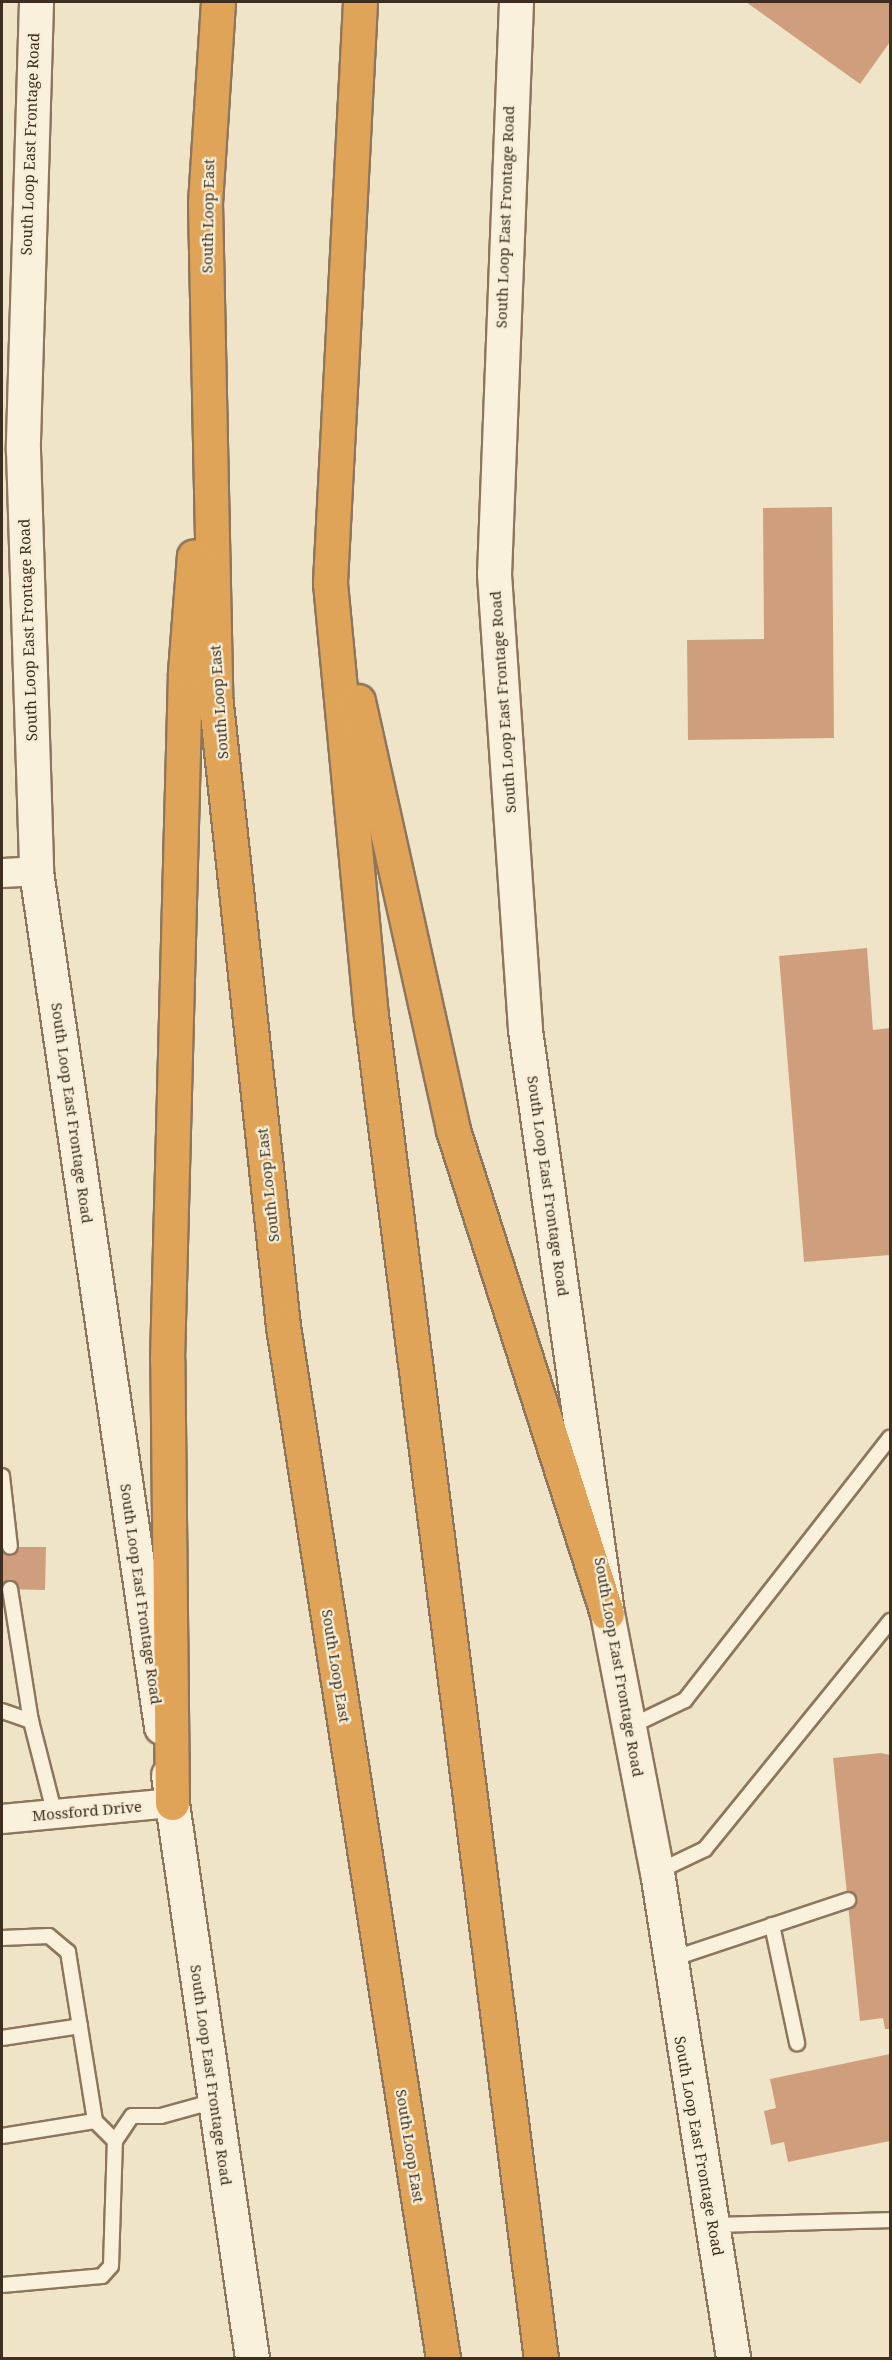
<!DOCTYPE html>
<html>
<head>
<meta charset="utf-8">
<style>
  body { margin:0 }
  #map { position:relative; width:892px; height:2360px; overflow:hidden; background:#f0e4c8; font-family:"Noto Serif",serif }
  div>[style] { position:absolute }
  .building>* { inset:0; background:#cf9f7d }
  .roads { filter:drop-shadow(2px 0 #8d765c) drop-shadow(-2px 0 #8d765c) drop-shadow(0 2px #8d765c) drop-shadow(0 -2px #8d765c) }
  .lane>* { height:14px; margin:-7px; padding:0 7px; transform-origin:7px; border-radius:7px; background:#faf1dc }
  .street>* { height:28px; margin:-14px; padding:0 14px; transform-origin:14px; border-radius:14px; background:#faf1dc }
  .secondary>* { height:33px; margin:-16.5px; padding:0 16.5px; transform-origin:16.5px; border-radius:16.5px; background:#faf1dc }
  .highway>* { height:33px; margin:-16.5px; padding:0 16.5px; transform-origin:16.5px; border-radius:16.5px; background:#e0a458 }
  span { translate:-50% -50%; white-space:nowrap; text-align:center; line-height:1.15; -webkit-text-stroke:4.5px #f7eed8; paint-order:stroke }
  .street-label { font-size:15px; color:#3d2e20 }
  .frame { position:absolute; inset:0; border:3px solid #3d2e20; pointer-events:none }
</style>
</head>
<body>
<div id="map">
  <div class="building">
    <div style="clip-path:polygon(746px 2px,890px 2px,890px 42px,860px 84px)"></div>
    <div style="clip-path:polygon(832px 507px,834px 738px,688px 740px,687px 640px,764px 639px,763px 508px)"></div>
    <div style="clip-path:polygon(867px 948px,873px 1030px,890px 1028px,890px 1255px,804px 1262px,779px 956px)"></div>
    <div style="clip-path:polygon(2px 1547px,46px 1547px,45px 1590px,2px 1589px)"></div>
    <div style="clip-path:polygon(881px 1753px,890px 1755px,890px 2029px,885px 2029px,883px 2018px,860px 2021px,833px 1758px)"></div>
    <div style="clip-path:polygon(890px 2054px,890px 2141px,788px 2162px,784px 2142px,771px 2145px,764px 2111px,776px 2108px,770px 2079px)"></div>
  </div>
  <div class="roads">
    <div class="lane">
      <div style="left:2px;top:1476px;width:71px;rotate:83.6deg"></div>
      <div style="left:10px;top:1589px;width:134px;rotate:81deg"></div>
      <div style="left:2px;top:1711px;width:31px;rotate:19deg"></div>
      <div style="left:31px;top:1721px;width:97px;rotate:75.7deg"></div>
      <div style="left:629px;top:1727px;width:62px;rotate:-25.7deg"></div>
      <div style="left:685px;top:1700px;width:333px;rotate:-52deg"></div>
      <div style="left:657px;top:1872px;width:53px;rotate:-25.6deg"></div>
      <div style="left:705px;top:1849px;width:294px;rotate:-50.9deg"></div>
      <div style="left:772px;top:1925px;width:121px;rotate:78deg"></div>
      <div style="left:2px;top:1938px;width:47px;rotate:-2.4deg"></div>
      <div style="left:49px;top:1936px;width:25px;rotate:40deg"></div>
      <div style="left:68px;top:1952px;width:171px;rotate:80.9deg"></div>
      <div style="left:95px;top:2121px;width:28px;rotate:45deg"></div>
      <div style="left:669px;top:1960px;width:189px;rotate:-18.5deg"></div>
      <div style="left:2px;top:2038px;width:79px;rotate:-8.7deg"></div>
      <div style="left:2px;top:2136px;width:94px;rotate:-9.2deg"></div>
      <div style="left:713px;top:2225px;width:177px;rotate:-1.6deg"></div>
      <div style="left:2px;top:2285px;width:100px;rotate:-5.1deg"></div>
      <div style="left:102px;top:2276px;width:13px;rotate:-48deg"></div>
      <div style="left:111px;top:2266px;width:125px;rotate:-88.2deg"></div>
      <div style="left:115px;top:2141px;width:30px;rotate:-56deg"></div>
      <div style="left:132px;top:2116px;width:29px"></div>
      <div style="left:161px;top:2116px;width:56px;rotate:-15.5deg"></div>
    </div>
    <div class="street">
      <div style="left:2px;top:873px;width:34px;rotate:-3deg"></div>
      <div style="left:2px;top:1819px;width:171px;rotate:-5.4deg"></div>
    </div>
    <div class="secondary">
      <div style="left:36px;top:2px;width:448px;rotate:91.7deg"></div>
      <div style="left:23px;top:450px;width:421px;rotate:88.2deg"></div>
      <div style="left:36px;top:871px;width:865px;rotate:81.69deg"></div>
      <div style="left:516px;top:2px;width:572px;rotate:92.2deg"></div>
      <div style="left:494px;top:574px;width:457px;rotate:86.1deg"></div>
      <div style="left:525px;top:1030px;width:589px;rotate:81.99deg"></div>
      <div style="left:607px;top:1613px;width:264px;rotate:79.1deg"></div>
      <div style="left:657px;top:1872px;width:492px;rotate:81.1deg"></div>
      <div style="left:168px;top:1775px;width:589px;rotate:81.8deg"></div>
    </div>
    <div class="highway">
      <div style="left:218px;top:2px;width:201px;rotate:93.7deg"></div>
      <div style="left:205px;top:203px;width:492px;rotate:88.8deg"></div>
      <div style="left:215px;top:695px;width:635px;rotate:83.85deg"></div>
      <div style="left:283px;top:1326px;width:1044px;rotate:81.19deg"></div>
      <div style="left:360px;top:2px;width:582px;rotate:92.96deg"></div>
      <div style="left:330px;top:583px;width:434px;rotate:84.6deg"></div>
      <div style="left:371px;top:1015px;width:1354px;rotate:82.79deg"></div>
      <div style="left:358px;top:701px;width:439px;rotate:77.5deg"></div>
      <div style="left:453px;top:1130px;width:507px;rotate:72.32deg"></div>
      <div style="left:172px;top:1803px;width:443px;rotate:-90.6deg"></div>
      <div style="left:167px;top:1360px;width:688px;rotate:-88.5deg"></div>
      <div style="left:185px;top:672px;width:116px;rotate:-85.6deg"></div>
    </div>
  </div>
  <div class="street-label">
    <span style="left:30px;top:144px;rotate:-88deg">South Loop East Frontage Road</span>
    <span style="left:208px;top:216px;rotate:-89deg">South Loop East</span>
    <span style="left:505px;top:217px;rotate:-88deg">South Loop East Frontage Road</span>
    <span style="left:28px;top:630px;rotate:-92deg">South Loop East Frontage Road</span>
    <span style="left:219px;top:702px;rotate:-94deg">South Loop East</span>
    <span style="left:503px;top:702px;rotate:-94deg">South Loop East Frontage Road</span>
    <span style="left:72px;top:1113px;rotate:82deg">South Loop East Frontage Road</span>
    <span style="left:268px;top:1185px;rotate:-96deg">South Loop East</span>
    <span style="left:548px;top:1186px;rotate:82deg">South Loop East Frontage Road</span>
    <span style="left:141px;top:1594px;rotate:82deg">South Loop East Frontage Road</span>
    <span style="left:336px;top:1666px;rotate:81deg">South Loop East</span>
    <span style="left:619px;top:1667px;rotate:80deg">South Loop East Frontage Road</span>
    <span style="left:87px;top:1811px;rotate:-5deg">Mossford Drive</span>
    <span style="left:211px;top:2075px;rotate:82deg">South Loop East Frontage Road</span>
    <span style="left:410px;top:2146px;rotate:81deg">South Loop East</span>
    <span style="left:699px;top:2146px;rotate:80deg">South Loop East Frontage Road</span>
  </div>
  <div class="frame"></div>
</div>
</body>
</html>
